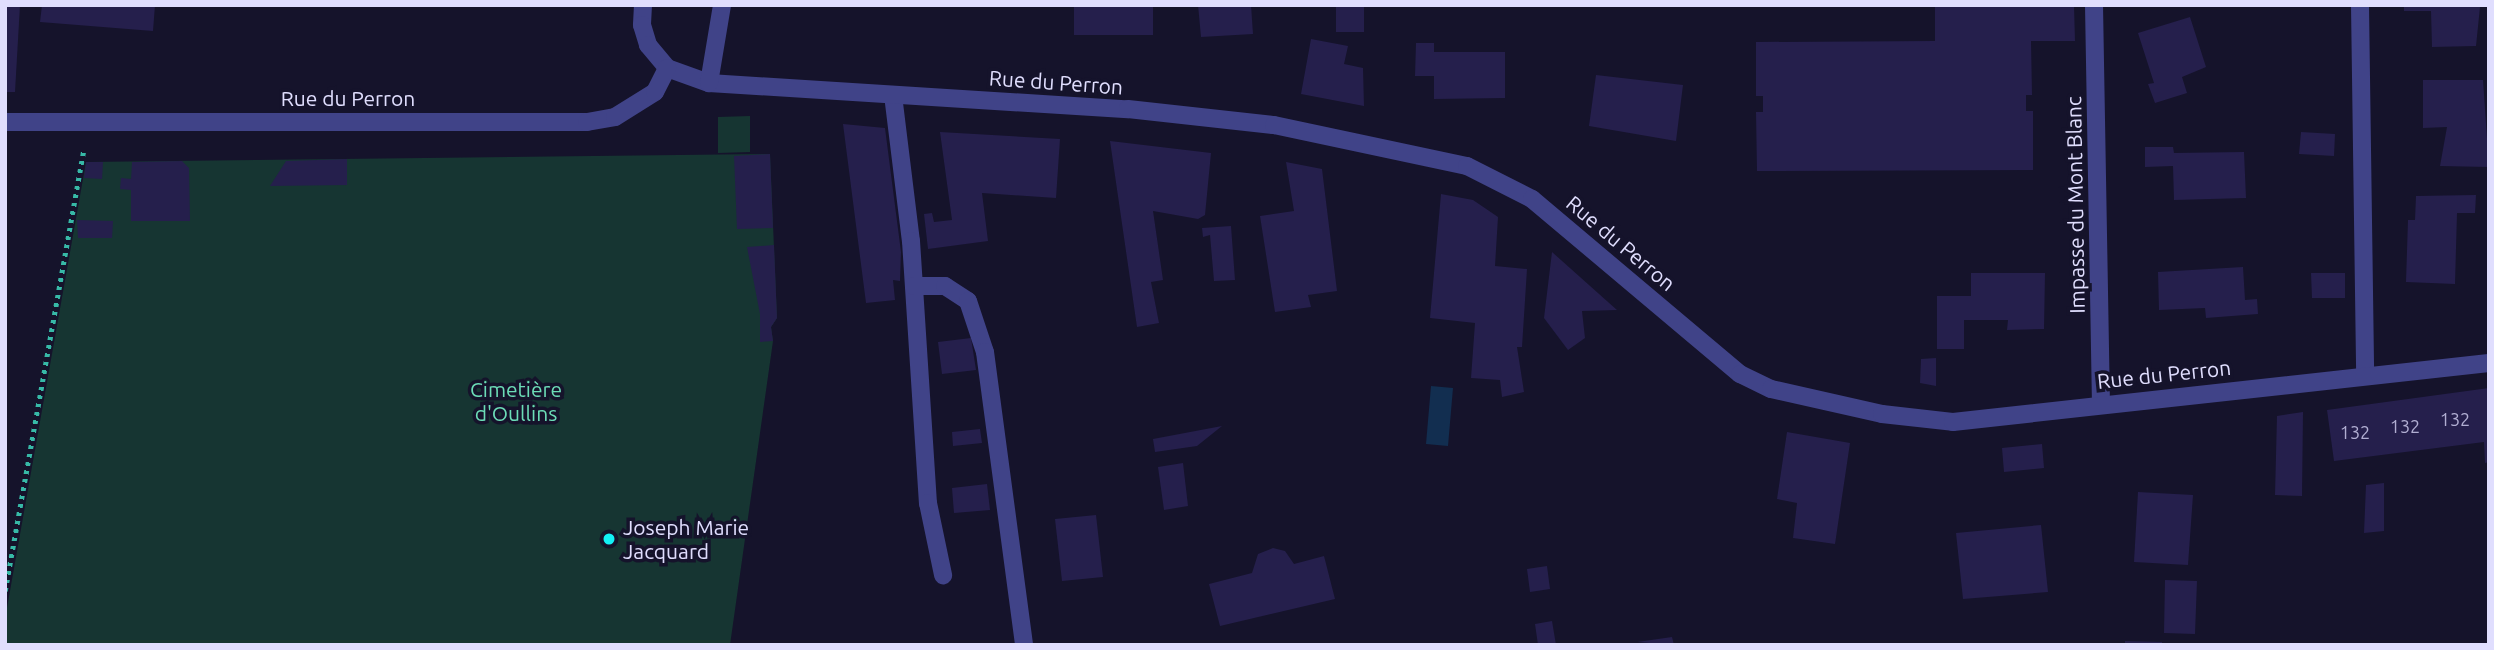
<!DOCTYPE html>
<html>
<head>
<meta charset="utf-8">
<style>
  body { margin:0 }
  #map { position:relative; width:2494px; height:650px; overflow:hidden; background:#15132b; font-family:Ubuntu,sans-serif }
  div>[style] { position:absolute }
  .green>* { inset:0; background:#163532 }
  .water>* { inset:0; background:#122e50 }
  .building>* { inset:0; background:#251f4c }
  .path>* { height:4.5px; margin-top:-2.25px; transform-origin:0; background:repeating-linear-gradient(90deg,#37b9a7 0 3.5px,transparent 0 8.5px) }
  .lane>* { height:18px; margin:-9px; padding:0 9px; transform-origin:9px; border-radius:9px; background:#404388 }
  .street>* { height:18px; margin:-9px; padding:0 9px; transform-origin:9px; border-radius:9px; background:#404388 }
  .dots>* { width:19px; height:19px; translate:-50% -50%; box-sizing:border-box; border:4px solid #15132b; border-radius:50% }
  span { translate:-50% -50%; white-space:nowrap; text-align:center; line-height:1.15; -webkit-text-stroke:7px #15132b; paint-order:stroke }
  .number-label { font-size:18px; color:#b1aed2 }
  .number-label span { -webkit-text-stroke-width:0 }
  .street-label { font-size:21px; color:#e0defe }
  .park-label { font-size:21px; color:#6cdcb7 }
  .poi-label { font-size:21px; color:#e0defe }
  .left { translate:0 -50%; text-align:left }
  .frame { position:absolute; inset:0; border:7px solid #e0defe; pointer-events:none }
</style>
</head>
<body>
<div id="map">
  <div class="green">
    <div style="clip-path:polygon(750px 116px,750px 152px,718px 153px,718px 117px)"></div>
    <div style="clip-path:polygon(770px 154px,777px 318px,771px 327px,773px 341px,730px 645px,5px 645px,5px 619px,86px 162px)"></div>
  </div>
  <div class="water">
    <div style="clip-path:polygon(1431px 386px,1453px 388px,1448px 446px,1426px 444px)"></div>
  </div>
  <div class="building">
    <div style="clip-path:polygon(5px 5px,20px 5px,15px 92px,5px 92px)"></div>
    <div style="clip-path:polygon(42px 5px,155px 5px,153px 31px,40px 22px)"></div>
    <div style="clip-path:polygon(1074px 5px,1153px 5px,1153px 35px,1074px 35px)"></div>
    <div style="clip-path:polygon(1198px 5px,1251px 5px,1253px 34px,1201px 37px)"></div>
    <div style="clip-path:polygon(1336px 5px,1364px 5px,1364px 32px,1336px 32px)"></div>
    <div style="clip-path:polygon(1935px 5px,2074px 5px,2075px 41px,2031px 41px,2032px 95px,2026px 95px,2026px 111px,2033px 111px,2033px 170px,1757px 171px,1756px 112px,1763px 112px,1763px 96px,1756px 96px,1756px 42px,1935px 41px)"></div>
    <div style="clip-path:polygon(2404px 5px,2480px 7px,2476px 46px,2432px 47px,2431px 11px,2404px 11px)"></div>
    <div style="clip-path:polygon(2190px 17px,2206px 67px,2182px 77px,2187px 93px,2155px 103px,2148px 84px,2154px 83px,2138px 33px)"></div>
    <div style="clip-path:polygon(1311px 39px,1348px 46px,1344px 64px,1363px 68px,1364px 106px,1301px 94px)"></div>
    <div style="clip-path:polygon(1416px 43px,1434px 43px,1434px 52px,1505px 52px,1505px 98px,1434px 99px,1434px 76px,1415px 76px)"></div>
    <div style="clip-path:polygon(1596px 75px,1683px 85px,1676px 141px,1589px 126px)"></div>
    <div style="clip-path:polygon(2423px 80px,2483px 80px,2489px 167px,2440px 166px,2447px 127px,2423px 128px)"></div>
    <div style="clip-path:polygon(843px 124px,885px 128px,901px 252px,900px 281px,893px 280px,895px 300px,866px 303px)"></div>
    <div style="clip-path:polygon(940px 132px,1060px 139px,1056px 198px,982px 193px,988px 241px,928px 249px,924px 214px,932px 213px,934px 222px,952px 220px)"></div>
    <div style="clip-path:polygon(2301px 132px,2335px 134px,2334px 156px,2299px 154px)"></div>
    <div style="clip-path:polygon(1110px 141px,1211px 153px,1205px 215px,1198px 219px,1153px 211px,1163px 280px,1151px 282px,1159px 323px,1137px 327px)"></div>
    <div style="clip-path:polygon(2145px 147px,2173px 147px,2174px 153px,2244px 152px,2246px 198px,2174px 200px,2173px 166px,2145px 167px)"></div>
    <div style="clip-path:polygon(770px 154px,773px 228px,737px 229px,734px 156px)"></div>
    <div style="clip-path:polygon(347px 159px,347px 185px,270px 186px,286px 161px)"></div>
    <div style="clip-path:polygon(182px 161px,189px 168px,190px 221px,131px 221px,131px 190px,120px 189px,121px 178px,131px 179px,132px 162px)"></div>
    <div style="clip-path:polygon(86px 162px,103px 162px,102px 179px,84px 178px)"></div>
    <div style="clip-path:polygon(1286px 162px,1322px 169px,1337px 291px,1308px 295px,1311px 307px,1275px 312px,1260px 216px,1294px 211px)"></div>
    <div style="clip-path:polygon(1441px 194px,1473px 200px,1498px 217px,1495px 266px,1527px 269px,1522px 347px,1517px 347px,1524px 392px,1502px 397px,1500px 380px,1471px 378px,1475px 323px,1430px 318px)"></div>
    <div style="clip-path:polygon(2476px 195px,2475px 213px,2457px 213px,2455px 284px,2406px 282px,2408px 220px,2415px 220px,2416px 196px)"></div>
    <div style="clip-path:polygon(77px 220px,113px 221px,112px 238px,78px 238px)"></div>
    <div style="clip-path:polygon(1231px 226px,1235px 280px,1214px 281px,1210px 235px,1203px 237px,1202px 228px)"></div>
    <div style="clip-path:polygon(774px 245px,777px 318px,771px 327px,773px 341px,760px 342px,760px 314px,747px 247px)"></div>
    <div style="clip-path:polygon(1552px 252px,1617px 310px,1582px 311px,1585px 338px,1568px 350px,1544px 318px)"></div>
    <div style="clip-path:polygon(2243px 267px,2245px 300px,2257px 299px,2258px 314px,2206px 318px,2205px 308px,2159px 310px,2158px 272px)"></div>
    <div style="clip-path:polygon(1971px 273px,2045px 273px,2044px 329px,2007px 330px,2008px 320px,1964px 320px,1964px 349px,1937px 349px,1937px 296px,1971px 296px)"></div>
    <div style="clip-path:polygon(2311px 273px,2345px 273px,2345px 298px,2312px 298px)"></div>
    <div style="clip-path:polygon(971px 338px,976px 370px,942px 374px,938px 342px)"></div>
    <div style="clip-path:polygon(1936px 358px,1936px 386px,1920px 383px,1921px 359px)"></div>
    <div style="clip-path:polygon(2489px 388px,2489px 462px,2485px 463px,2484px 442px,2334px 461px,2327px 410px)"></div>
    <div style="clip-path:polygon(2303px 412px,2302px 496px,2275px 495px,2277px 416px)"></div>
    <div style="clip-path:polygon(1222px 426px,1197px 446px,1155px 452px,1153px 439px)"></div>
    <div style="clip-path:polygon(980px 429px,982px 443px,953px 446px,952px 432px)"></div>
    <div style="clip-path:polygon(1787px 432px,1850px 443px,1835px 544px,1793px 538px,1797px 503px,1777px 499px)"></div>
    <div style="clip-path:polygon(2042px 444px,2044px 468px,2004px 472px,2002px 448px)"></div>
    <div style="clip-path:polygon(1183px 463px,1188px 506px,1164px 510px,1158px 467px)"></div>
    <div style="clip-path:polygon(2384px 483px,2384px 531px,2364px 533px,2366px 485px)"></div>
    <div style="clip-path:polygon(987px 484px,990px 510px,954px 513px,952px 488px)"></div>
    <div style="clip-path:polygon(2138px 492px,2193px 495px,2188px 565px,2134px 562px)"></div>
    <div style="clip-path:polygon(1096px 515px,1103px 577px,1062px 581px,1055px 519px)"></div>
    <div style="clip-path:polygon(2041px 525px,2048px 592px,1963px 599px,1956px 533px)"></div>
    <div style="clip-path:polygon(1273px 548px,1285px 551px,1294px 564px,1324px 556px,1335px 599px,1220px 626px,1209px 584px,1252px 573px,1258px 554px)"></div>
    <div style="clip-path:polygon(1547px 566px,1550px 589px,1530px 592px,1527px 569px)"></div>
    <div style="clip-path:polygon(2165px 580px,2197px 581px,2195px 634px,2164px 633px)"></div>
    <div style="clip-path:polygon(1552px 621px,1556px 645px,1538px 645px,1535px 624px)"></div>
    <div style="clip-path:polygon(1672px 637px,1674px 645px,1637px 642px)"></div>
    <div style="clip-path:polygon(2125px 641px,2162px 642px,2162px 645px,2125px 645px)"></div>
  </div>
  <div class="path">
    <div style="left:5px;top:591px;width:447px;rotate:-79.9deg"></div>
  </div>
  <div class="lane">
    <div style="left:2094px;top:5px;width:398px;rotate:89deg"></div>
    <div style="left:2360px;top:5px;width:369px;rotate:89.2deg"></div>
    <div style="left:893px;top:95px;width:147px;rotate:83deg"></div>
    <div style="left:911px;top:241px;width:263px;rotate:86.3deg"></div>
    <div style="left:928px;top:503px;width:74px;rotate:78.2deg"></div>
    <div style="left:914px;top:286px;width:31px"></div>
    <div style="left:945px;top:286px;width:27px;rotate:33deg"></div>
    <div style="left:968px;top:301px;width:54px;rotate:71.6deg"></div>
    <div style="left:985px;top:352px;width:296px;rotate:82.4deg"></div>
  </div>
  <div class="street">
    <div style="left:643px;top:5px;width:20px;rotate:93deg"></div>
    <div style="left:642px;top:25px;width:21px;rotate:73deg"></div>
    <div style="left:648px;top:45px;width:30px;rotate:50deg"></div>
    <div style="left:667px;top:68px;width:45px;rotate:19.7deg"></div>
    <div style="left:709px;top:83px;width:420px;rotate:3.6deg"></div>
    <div style="left:1128px;top:109px;width:147px;rotate:6.3deg"></div>
    <div style="left:1274px;top:125px;width:197px;rotate:12deg"></div>
    <div style="left:1467px;top:166px;width:73px;rotate:26.9deg"></div>
    <div style="left:1532px;top:199px;width:272px;rotate:40.1deg"></div>
    <div style="left:1740px;top:374px;width:34px;rotate:26deg"></div>
    <div style="left:1771px;top:389px;width:114px;rotate:12.7deg"></div>
    <div style="left:1882px;top:414px;width:71px;rotate:6.4deg"></div>
    <div style="left:1953px;top:422px;width:539px;rotate:-6.28deg"></div>
    <div style="left:709px;top:83px;width:79px;rotate:-80.5deg"></div>
    <div style="left:5px;top:122px;width:582px"></div>
    <div style="left:587px;top:122px;width:28px;rotate:-10deg"></div>
    <div style="left:615px;top:117px;width:47px;rotate:-32deg"></div>
    <div style="left:655px;top:92px;width:27px;rotate:-63deg"></div>
  </div>
  <div class="dots">
    <div style="left:609px;top:539px;background:#13f0f5"></div>
  </div>
  <div class="number-label">
    <span style="left:2455px;top:419px">132</span>
    <span style="left:2405px;top:426px">132</span>
    <span style="left:2355px;top:432px">132</span>
  </div>
  <div class="street-label">
    <span style="left:1056px;top:82px;rotate:4deg">Rue du Perron</span>
    <span style="left:348px;top:98px">Rue du Perron</span>
    <span style="left:2075px;top:205px;rotate:-91deg">Impasse du Mont Blanc</span>
    <span style="left:1621px;top:243px;rotate:40deg">Rue du Perron</span>
    <span style="left:2164px;top:374px;rotate:-6deg">Rue du Perron</span>
  </div>
  <div class="park-label">
    <span style="left:516px;top:401px">Cimetière<br>d'Oullins</span>
  </div>
  <div class="poi-label">
    <span class="left" style="left:623px;top:539px">Joseph Marie<br>Jacquard</span>
  </div>
  <div class="frame"></div>
</div>
</body>
</html>
